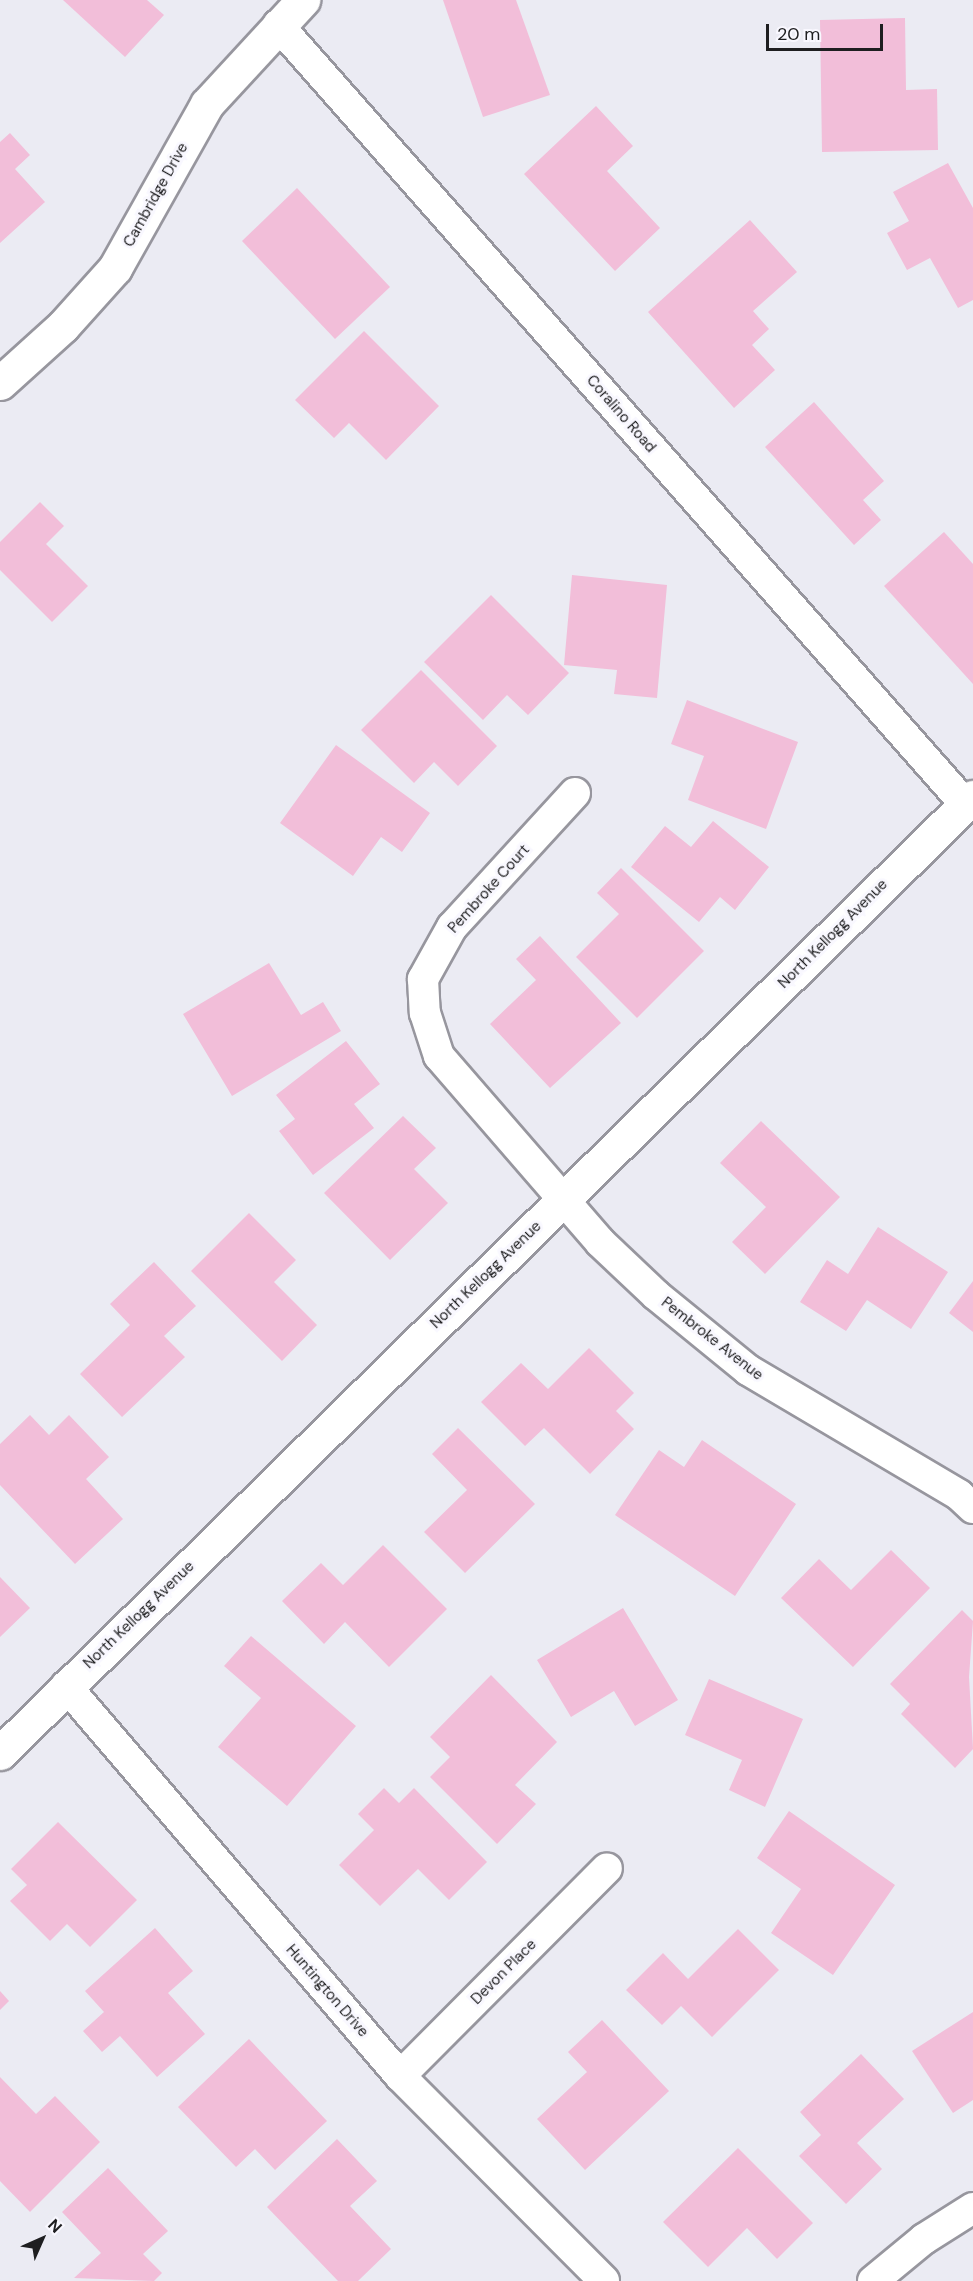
<!DOCTYPE html>
<html>
<head>
<meta charset="utf-8">
<style>
  body { margin:0 }
  #map { position:relative; width:973px; height:2281px; overflow:hidden; background:#ebebf3; font-family:"DM Sans",sans-serif }
  div>[style] { position:absolute }
  .building>* { inset:0; background:#f2bed9 }
  .roads { filter:drop-shadow(2px 0 #97969e) drop-shadow(-2px 0 #97969e) drop-shadow(0 2px #97969e) drop-shadow(0 -2px #97969e) }
  .minor>* { height:30px; margin:-15px; padding:0 15px; transform-origin:15px; border-radius:15px; background:#fff }
  .tertiary>* { height:33px; margin:-16.5px; padding:0 16.5px; transform-origin:16.5px; border-radius:16.5px; background:#fff }
  span { translate:-50% -50%; white-space:nowrap; text-align:center; line-height:1.15; -webkit-text-stroke:6px #f9f8ff; paint-order:stroke }
  .street-label { font-size:15px; color:#1e1e20 }
  .north { position:absolute; left:12px; top:2209px; width:60px; height:60px; -webkit-text-stroke:4px #f9f8ff; paint-order:stroke; rotate:45deg; font-size:16px; font-weight:700; line-height:24px; text-align:center; color:#1e1e20 }
  .north::after { content:''; display:block; margin:auto; width:21px; height:27px; background:#1e1e20; clip-path:polygon(50% 0,100% 100%,50% 72%,0 100%) }
  .scale { position:absolute; left:766px; top:24px; width:117px; height:27px; box-sizing:border-box; border:3px solid #1e1e20; border-top:0; padding-left:8px; font-size:18px; line-height:21px; white-space:nowrap; color:#1e1e20; -webkit-text-stroke:4px #f9f8ff; paint-order:stroke }
</style>
</head>
<body>
<div id="map">
  <div class="building">
    <div style="clip-path:polygon(63px 0,147px 0,164px 15px,125px 57px)"></div>
    <div style="clip-path:polygon(443px 0,516px 0,550px 95px,483px 117px)"></div>
    <div style="clip-path:polygon(905px 18px,906px 90px,937px 89px,938px 150px,822px 152px,820px 20px)"></div>
    <div style="clip-path:polygon(596px 106px,633px 146px,607px 171px,660px 228px,615px 271px,524px 174px)"></div>
    <div style="clip-path:polygon(10px 133px,30px 155px,15px 169px,45px 202px,0 243px,0 142px)"></div>
    <div style="clip-path:polygon(948px 163px,973px 208px,973px 300px,958px 308px,930px 258px,907px 270px,887px 233px,909px 221px,893px 192px)"></div>
    <div style="clip-path:polygon(297px 188px,390px 287px,335px 339px,242px 241px)"></div>
    <div style="clip-path:polygon(750px 220px,797px 272px,753px 311px,769px 329px,752px 345px,775px 370px,734px 408px,648px 312px)"></div>
    <div style="clip-path:polygon(364px 331px,439px 406px,386px 460px,349px 423px,334px 438px,295px 400px)"></div>
    <div style="clip-path:polygon(814px 402px,884px 481px,863px 500px,881px 520px,854px 545px,765px 447px)"></div>
    <div style="clip-path:polygon(40px 502px,64px 526px,46px 544px,88px 586px,52px 622px,0 570px,0 542px)"></div>
    <div style="clip-path:polygon(944px 532px,973px 564px,973px 684px,884px 586px)"></div>
    <div style="clip-path:polygon(572px 575px,667px 585px,657px 698px,614px 694px,617px 670px,564px 665px)"></div>
    <div style="clip-path:polygon(491px 595px,569px 673px,528px 715px,507px 695px,483px 720px,424px 662px)"></div>
    <div style="clip-path:polygon(421px 670px,497px 746px,458px 786px,434px 762px,414px 783px,361px 730px)"></div>
    <div style="clip-path:polygon(687px 700px,798px 742px,766px 829px,688px 800px,704px 756px,671px 744px)"></div>
    <div style="clip-path:polygon(336px 745px,430px 813px,402px 852px,381px 837px,353px 876px,280px 823px)"></div>
    <div style="clip-path:polygon(713px 821px,769px 867px,735px 910px,720px 897px,699px 922px,631px 867px,665px 826px,691px 847px)"></div>
    <div style="clip-path:polygon(621px 868px,704px 951px,637px 1018px,576px 957px,619px 914px,597px 893px)"></div>
    <div style="clip-path:polygon(540px 936px,621px 1023px,550px 1088px,490px 1024px,536px 980px,516px 959px)"></div>
    <div style="clip-path:polygon(269px 963px,301px 1015px,323px 1002px,341px 1031px,232px 1096px,183px 1014px)"></div>
    <div style="clip-path:polygon(346px 1041px,380px 1084px,354px 1104px,374px 1128px,313px 1175px,279px 1131px,295px 1119px,276px 1095px)"></div>
    <div style="clip-path:polygon(403px 1116px,436px 1148px,414px 1169px,448px 1203px,390px 1260px,324px 1193px)"></div>
    <div style="clip-path:polygon(761px 1121px,840px 1197px,765px 1274px,732px 1242px,766px 1207px,720px 1163px)"></div>
    <div style="clip-path:polygon(249px 1213px,296px 1260px,274px 1282px,317px 1325px,282px 1361px,191px 1271px)"></div>
    <div style="clip-path:polygon(878px 1227px,948px 1272px,911px 1329px,867px 1300px,846px 1331px,800px 1302px,827px 1260px,848px 1274px)"></div>
    <div style="clip-path:polygon(154px 1262px,196px 1306px,164px 1336px,185px 1357px,122px 1417px,80px 1374px,130px 1325px,110px 1304px)"></div>
    <div style="clip-path:polygon(973px 1281px,973px 1332px,949px 1313px)"></div>
    <div style="clip-path:polygon(589px 1348px,634px 1393px,616px 1411px,634px 1429px,590px 1474px,544px 1428px,525px 1446px,481px 1402px,521px 1363px,548px 1389px)"></div>
    <div style="clip-path:polygon(30px 1415px,49px 1435px,69px 1415px,109px 1457px,86px 1479px,123px 1519px,75px 1564px,0 1485px,0 1444px)"></div>
    <div style="clip-path:polygon(458px 1428px,535px 1504px,465px 1573px,424px 1532px,467px 1490px,432px 1454px)"></div>
    <div style="clip-path:polygon(702px 1440px,796px 1504px,735px 1596px,615px 1515px,659px 1450px,684px 1467px)"></div>
    <div style="clip-path:polygon(383px 1545px,447px 1609px,389px 1667px,345px 1622px,324px 1644px,282px 1601px,321px 1563px,343px 1585px)"></div>
    <div style="clip-path:polygon(891px 1550px,930px 1588px,853px 1667px,781px 1598px,819px 1559px,851px 1590px)"></div>
    <div style="clip-path:polygon(0 1577px,30px 1608px,0 1637px)"></div>
    <div style="clip-path:polygon(623px 1608px,678px 1700px,635px 1726px,614px 1691px,571px 1717px,537px 1660px)"></div>
    <div style="clip-path:polygon(962px 1610px,973px 1621px,969px 1677px,973px 1749px,955px 1768px,901px 1714px,910px 1704px,890px 1684px)"></div>
    <div style="clip-path:polygon(251px 1636px,356px 1726px,287px 1806px,218px 1747px,261px 1698px,224px 1666px)"></div>
    <div style="clip-path:polygon(491px 1675px,557px 1742px,515px 1785px,536px 1804px,497px 1844px,430px 1777px,450px 1757px,430px 1737px)"></div>
    <div style="clip-path:polygon(709px 1679px,803px 1719px,765px 1807px,729px 1790px,742px 1760px,685px 1735px)"></div>
    <div style="clip-path:polygon(384px 1788px,399px 1803px,414px 1788px,487px 1862px,449px 1900px,418px 1869px,380px 1906px,339px 1865px,374px 1830px,358px 1814px)"></div>
    <div style="clip-path:polygon(789px 1811px,895px 1885px,833px 1975px,771px 1933px,801px 1889px,757px 1858px)"></div>
    <div style="clip-path:polygon(58px 1822px,137px 1900px,90px 1947px,67px 1924px,50px 1941px,10px 1901px,27px 1885px,11px 1869px)"></div>
    <div style="clip-path:polygon(155px 1928px,193px 1971px,168px 1993px,205px 2034px,157px 2077px,120px 2036px,102px 2052px,83px 2031px,104px 2012px,85px 1991px)"></div>
    <div style="clip-path:polygon(738px 1929px,779px 1970px,712px 2037px,681px 2006px,662px 2025px,626px 1990px,663px 1953px,688px 1979px)"></div>
    <div style="clip-path:polygon(0 1991px,9px 2001px,0 2010px)"></div>
    <div style="clip-path:polygon(973px 2012px,973px 2100px,953px 2113px,912px 2051px)"></div>
    <div style="clip-path:polygon(602px 2020px,669px 2091px,585px 2170px,537px 2119px,587px 2072px,568px 2052px)"></div>
    <div style="clip-path:polygon(249px 2039px,327px 2121px,275px 2170px,255px 2149px,236px 2167px,178px 2107px)"></div>
    <div style="clip-path:polygon(861px 2054px,904px 2099px,857px 2143px,882px 2169px,846px 2204px,799px 2156px,821px 2135px,800px 2112px)"></div>
    <div style="clip-path:polygon(0 2077px,36px 2114px,55px 2096px,100px 2142px,30px 2212px,0 2181px)"></div>
    <div style="clip-path:polygon(337px 2139px,377px 2181px,350px 2206px,391px 2249px,358px 2281px,338px 2281px,267px 2207px)"></div>
    <div style="clip-path:polygon(738px 2148px,813px 2223px,777px 2259px,747px 2228px,708px 2267px,663px 2222px)"></div>
    <div style="clip-path:polygon(108px 2168px,168px 2231px,143px 2254px,162px 2273px,154px 2281px,74px 2278px,101px 2253px,62px 2212px)"></div>
  </div>
  <div class="roads">
    <div class="minor">
      <div style="left:278px;top:25px;width:1039px;rotate:48.59deg"></div>
      <div style="left:575px;top:793px;width:182px;rotate:132.5deg"></div>
      <div style="left:452px;top:927px;width:60px;rotate:119.1deg"></div>
      <div style="left:423px;top:979px;width:34px;rotate:87deg"></div>
      <div style="left:425px;top:1013px;width:45px;rotate:72deg"></div>
      <div style="left:439px;top:1056px;width:246px;rotate:49.1deg"></div>
      <div style="left:600px;top:1242px;width:77px;rotate:43.4deg"></div>
      <div style="left:656px;top:1295px;width:119px;rotate:39.2deg"></div>
      <div style="left:748px;top:1370px;width:245px;rotate:30.6deg"></div>
      <div style="left:959px;top:1495px;width:19px;rotate:43deg"></div>
      <div style="left:66px;top:1686px;width:513px;rotate:49.42deg"></div>
      <div style="left:400px;top:2076px;width:289px;rotate:45.1deg"></div>
      <div style="left:400px;top:2076px;width:293px;rotate:-45.1deg"></div>
      <div style="left:873px;top:2281px;width:66px;rotate:-39.5deg"></div>
      <div style="left:924px;top:2239px;width:58px;rotate:-32.3deg"></div>
    </div>
    <div class="tertiary">
      <div style="left:0;top:383px;width:85px;rotate:-42.1deg"></div>
      <div style="left:63px;top:326px;width:78px;rotate:-48.1deg"></div>
      <div style="left:115px;top:268px;width:188px;rotate:-60.7deg"></div>
      <div style="left:207px;top:104px;width:142px;rotate:-47.3deg"></div>
      <div style="left:0;top:1753px;width:1364px;rotate:-44.5deg"></div>
    </div>
  </div>
  <div class="street-label">
    <span style="left:156px;top:195px;rotate:-61deg">Cambridge Drive</span>
    <span style="left:621px;top:414px;rotate:49deg">Coralino Road</span>
    <span style="left:489px;top:889px;rotate:-48deg">Pembroke Court</span>
    <span style="left:833px;top:934px;rotate:-45deg">North Kellogg Avenue</span>
    <span style="left:486px;top:1275px;rotate:-44deg">North Kellogg Avenue</span>
    <span style="left:712px;top:1339px;rotate:38deg">Pembroke Avenue</span>
    <span style="left:139px;top:1615px;rotate:-44deg">North Kellogg Avenue</span>
    <span style="left:504px;top:1972px;rotate:-45deg">Devon Place</span>
    <span style="left:327px;top:1991px;rotate:49deg">Huntington Drive</span>
  </div>
  <div class="north">N</div>
  <div class="scale">20 m</div>
</div>
</body>
</html>
